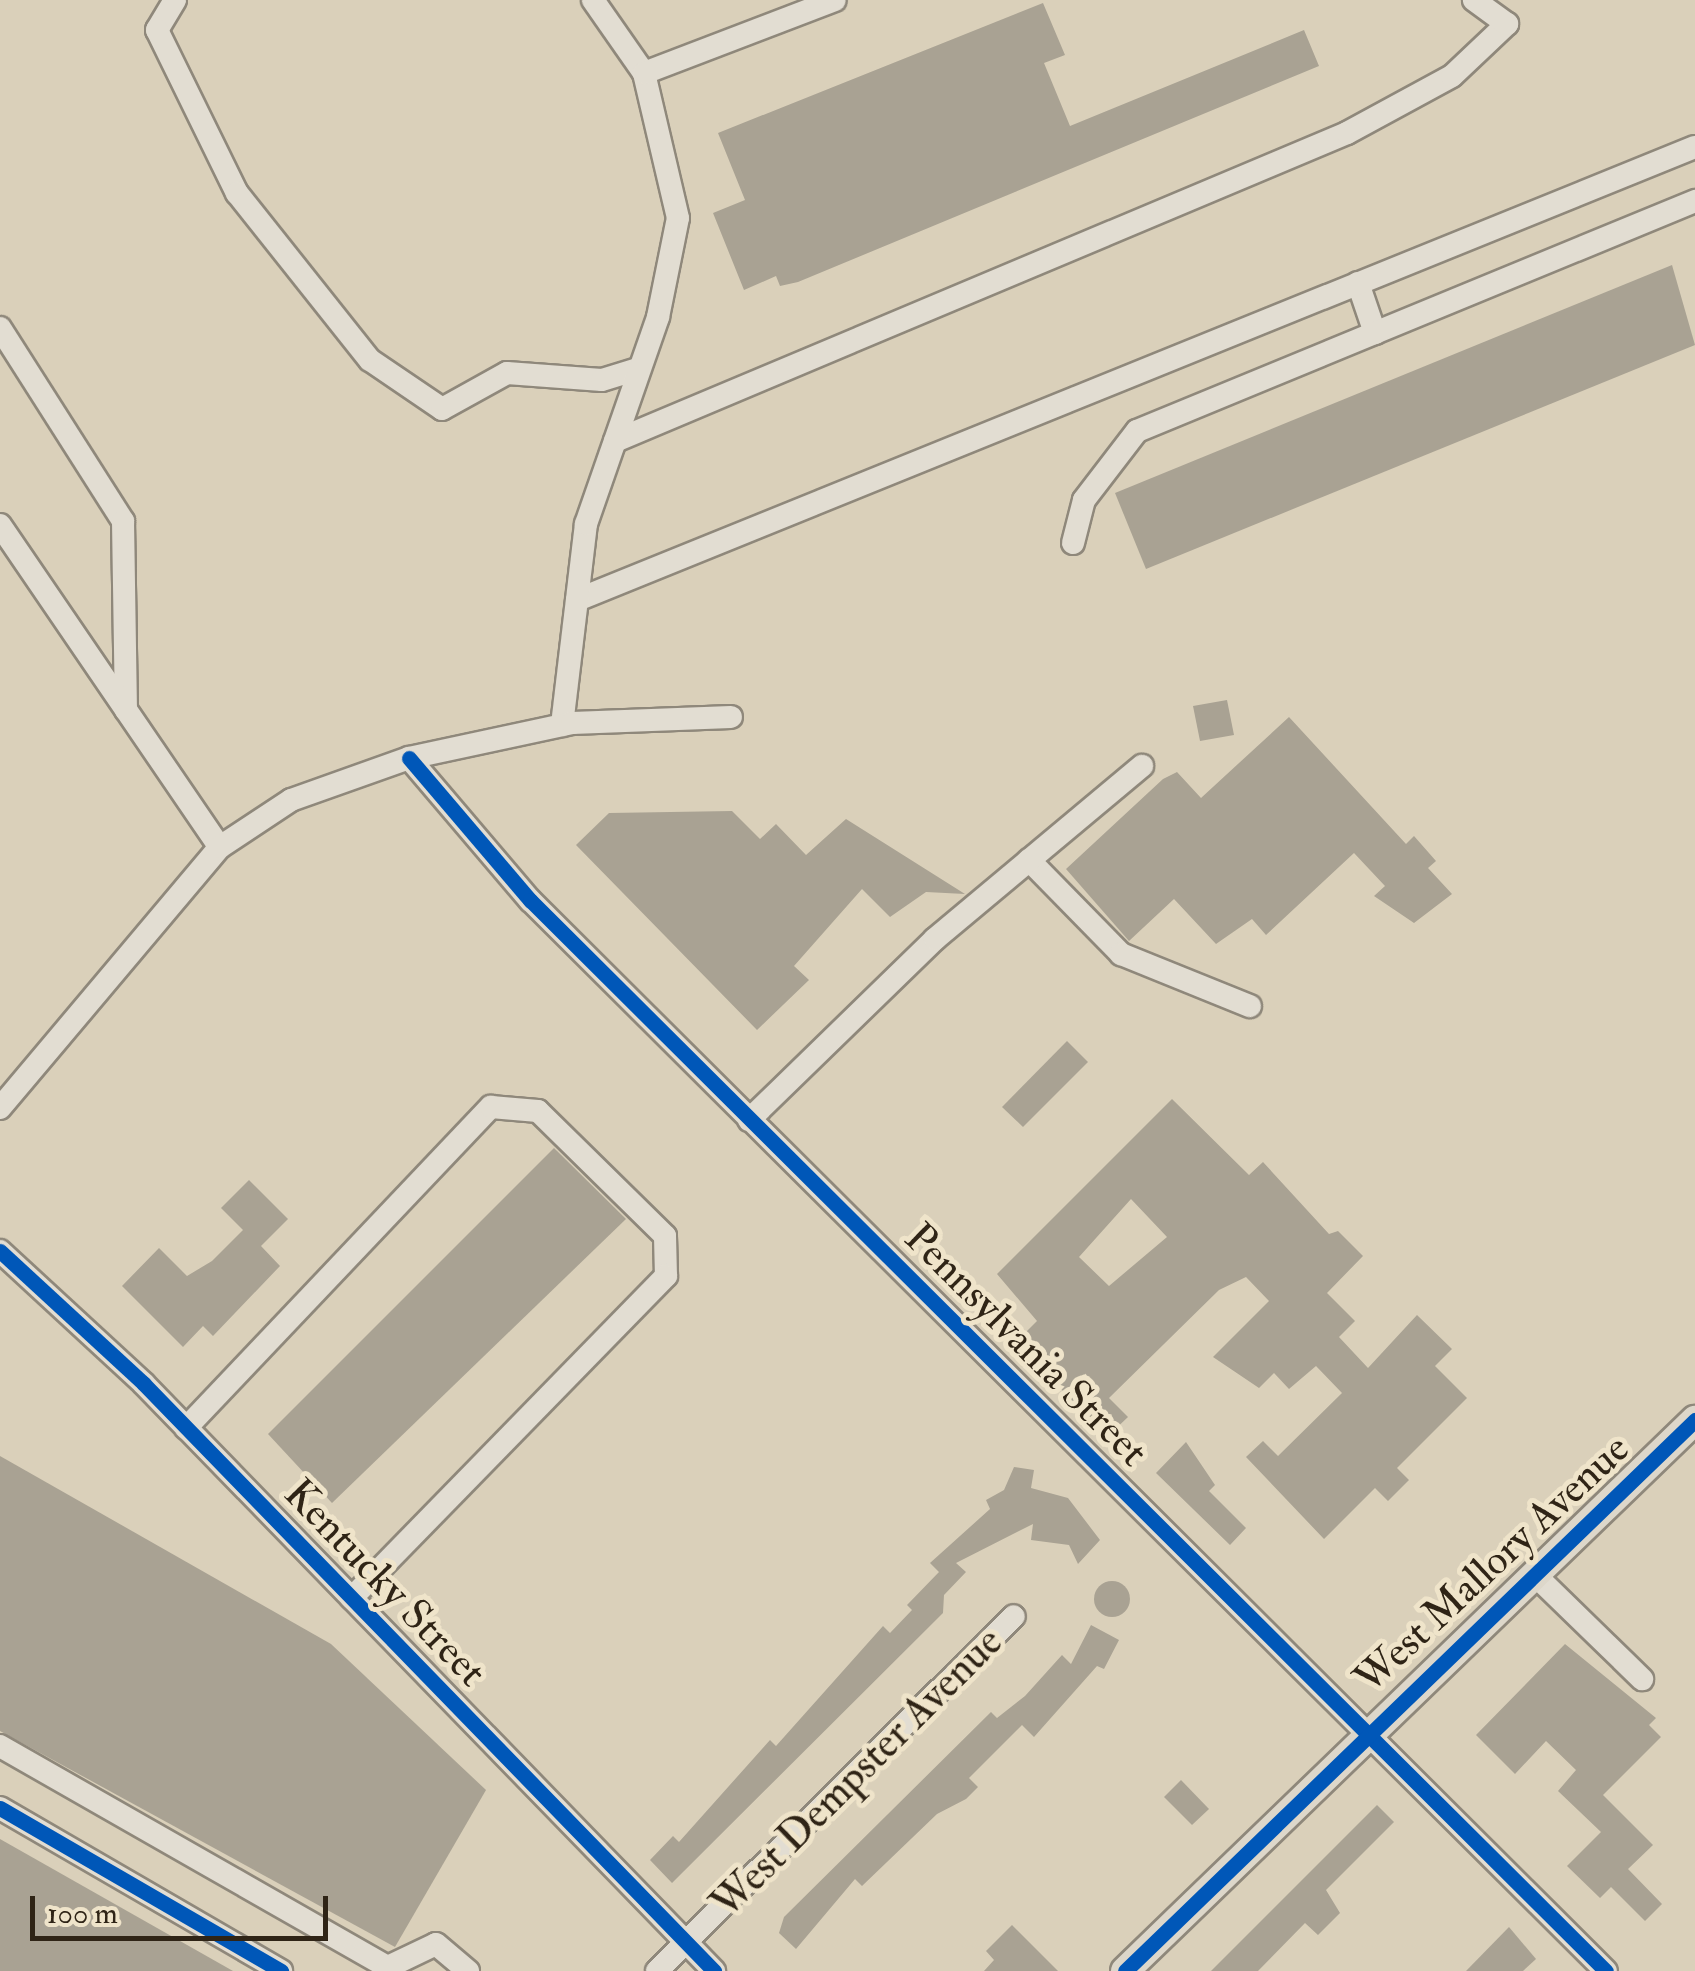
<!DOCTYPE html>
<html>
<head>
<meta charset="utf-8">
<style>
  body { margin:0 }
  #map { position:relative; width:1695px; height:1971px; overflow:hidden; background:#dad0ba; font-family:"IM FELL Double Pica",serif }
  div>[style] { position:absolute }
  .building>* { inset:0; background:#a9a293 }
  .round { border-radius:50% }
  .roads { filter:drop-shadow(2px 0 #8f887b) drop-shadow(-2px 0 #8f887b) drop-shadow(0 2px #8f887b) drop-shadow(0 -2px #8f887b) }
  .minor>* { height:22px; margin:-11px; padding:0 11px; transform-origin:11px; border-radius:11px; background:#e2ddd2 }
  .major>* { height:28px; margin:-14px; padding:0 14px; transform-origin:14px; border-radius:14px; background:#ddd7ca }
  .cycleway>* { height:15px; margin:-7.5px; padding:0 7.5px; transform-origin:7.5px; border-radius:7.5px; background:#0057b8 }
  span { translate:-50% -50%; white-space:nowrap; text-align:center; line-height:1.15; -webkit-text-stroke:10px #efe4ca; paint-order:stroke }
  .street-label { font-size:42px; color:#2f2416 }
  .scale { position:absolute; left:30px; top:1896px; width:298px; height:45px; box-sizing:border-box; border:5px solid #2f2416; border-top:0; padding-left:12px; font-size:30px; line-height:35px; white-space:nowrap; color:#2f2416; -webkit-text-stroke:8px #efe4ca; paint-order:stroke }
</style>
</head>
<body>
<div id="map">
  <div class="building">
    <div style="clip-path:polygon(1043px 3px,1065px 55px,1044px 63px,1070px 126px,1304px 30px,1319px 66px,798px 282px,780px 286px,776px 276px,744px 290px,713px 213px,745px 200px,718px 133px)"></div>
    <div style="clip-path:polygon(1672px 265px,1695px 345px,1146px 569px,1115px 493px)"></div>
    <div style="clip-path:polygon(1227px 700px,1234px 735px,1200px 741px,1193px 706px)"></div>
    <div style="clip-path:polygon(1289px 717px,1406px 844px,1414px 836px,1436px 861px,1428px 868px,1452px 894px,1414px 923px,1374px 896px,1385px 886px,1354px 853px,1266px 935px,1252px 919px,1216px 944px,1174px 899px,1129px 941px,1066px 869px,1163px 779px,1177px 772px,1201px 798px)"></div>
    <div style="clip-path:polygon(732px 811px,760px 839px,776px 824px,806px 855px,846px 819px,965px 894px,926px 892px,890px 917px,862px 889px,794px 966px,809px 980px,757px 1030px,576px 845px,609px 813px)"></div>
    <div style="clip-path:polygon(1067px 1041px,1088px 1062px,1023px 1127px,1002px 1107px)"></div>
    <div style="clip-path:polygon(evenodd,1172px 1099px,1249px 1175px,1263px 1162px,1329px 1234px,1338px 1231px,1363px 1256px,1327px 1293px,1355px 1321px,1339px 1337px,1368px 1368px,1417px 1315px,1452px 1349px,1435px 1366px,1467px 1398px,1397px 1468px,1409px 1480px,1388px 1501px,1375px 1488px,1324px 1539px,1246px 1457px,1263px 1441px,1278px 1456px,1342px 1393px,1316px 1366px,1289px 1389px,1274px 1373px,1259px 1388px,1213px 1357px,1269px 1301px,1246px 1277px,1219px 1290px,1109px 1398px,1128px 1417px,1108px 1436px,1015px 1343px,1037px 1321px,997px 1274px,1172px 1099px,1131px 1199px,1167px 1237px,1109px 1286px,1079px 1257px,1131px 1199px)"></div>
    <div style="clip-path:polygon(554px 1148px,626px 1219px,332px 1503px,268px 1434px)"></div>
    <div style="clip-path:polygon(249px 1180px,288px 1219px,261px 1246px,280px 1266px,213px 1336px,203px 1326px,183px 1347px,122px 1286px,159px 1248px,187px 1276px,212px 1261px,243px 1230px,221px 1208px)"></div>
    <div style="clip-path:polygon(1186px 1442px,1215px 1485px,1209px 1491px,1246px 1528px,1230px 1545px,1156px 1473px)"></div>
    <div style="clip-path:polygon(0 1456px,331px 1644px,486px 1790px,395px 1947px,0 1731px)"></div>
    <div style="clip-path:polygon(1014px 1467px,1034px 1470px,1031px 1488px,1068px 1498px,1100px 1540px,1078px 1564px,1069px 1545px,1031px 1540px,1033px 1524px,956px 1563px,966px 1572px,944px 1595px,943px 1613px,672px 1883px,650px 1860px,673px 1836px,679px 1842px,770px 1740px,776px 1746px,883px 1626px,890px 1633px,912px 1610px,907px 1605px,939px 1572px,930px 1563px,990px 1509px,986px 1500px,1004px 1490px)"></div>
    <div class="round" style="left:1094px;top:1581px;width:36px;height:36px"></div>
    <div style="clip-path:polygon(1091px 1625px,1119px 1640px,1104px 1669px,1097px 1666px,1034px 1737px,1022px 1725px,969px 1778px,978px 1787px,966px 1799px,937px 1814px,862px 1886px,855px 1879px,796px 1949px,779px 1933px,784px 1917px,991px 1712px,997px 1718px,1025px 1696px,1062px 1655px,1071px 1664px)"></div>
    <div style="clip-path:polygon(1565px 1644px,1656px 1718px,1649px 1725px,1661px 1737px,1603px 1795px,1653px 1845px,1628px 1869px,1662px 1904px,1645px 1921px,1611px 1887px,1600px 1898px,1567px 1866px,1601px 1832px,1558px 1791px,1576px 1770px,1546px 1741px,1515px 1774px,1476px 1735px)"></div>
    <div style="clip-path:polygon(1181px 1780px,1209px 1809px,1192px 1825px,1164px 1797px)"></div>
    <div style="clip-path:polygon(1377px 1805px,1394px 1822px,1326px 1890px,1340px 1913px,1318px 1935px,1305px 1923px,1258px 1971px,1211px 1971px)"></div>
    <div style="clip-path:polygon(0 1839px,233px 1971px,0 1971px)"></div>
    <div style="clip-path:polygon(1012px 1925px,1058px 1971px,984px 1971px,994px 1960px,986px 1951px)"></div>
    <div style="clip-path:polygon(1509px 1927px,1536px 1959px,1523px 1971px,1466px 1971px)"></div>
  </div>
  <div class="roads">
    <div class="minor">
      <div style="left:175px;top:0;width:35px;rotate:121deg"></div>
      <div style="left:157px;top:30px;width:182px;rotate:63.9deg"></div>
      <div style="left:237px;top:193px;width:213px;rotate:51.5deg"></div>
      <div style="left:370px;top:360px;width:87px;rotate:34.2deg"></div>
      <div style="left:442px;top:409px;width:74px;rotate:-29deg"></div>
      <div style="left:507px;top:373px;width:95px;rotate:4.2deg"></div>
      <div style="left:602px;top:380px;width:39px;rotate:-17deg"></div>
      <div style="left:593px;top:0;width:89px;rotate:55.1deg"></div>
      <div style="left:1358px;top:283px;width:53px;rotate:71.2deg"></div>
      <div style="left:0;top:328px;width:229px;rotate:57.5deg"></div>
      <div style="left:123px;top:521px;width:189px;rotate:89.1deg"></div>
      <div style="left:615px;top:441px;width:794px;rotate:-22.82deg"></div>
      <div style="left:1347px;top:133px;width:119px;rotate:-28.5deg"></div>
      <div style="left:1452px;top:76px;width:76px;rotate:-43.4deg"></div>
      <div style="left:1507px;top:24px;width:41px;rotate:-144deg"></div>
      <div style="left:0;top:525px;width:390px;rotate:55.7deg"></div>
      <div style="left:1073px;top:543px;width:44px;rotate:-75.7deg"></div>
      <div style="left:1084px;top:500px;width:87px;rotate:-52.5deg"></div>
      <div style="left:1137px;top:431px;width:604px;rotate:-22.4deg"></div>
      <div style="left:577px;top:600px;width:1206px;rotate:-22.06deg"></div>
      <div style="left:562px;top:725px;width:202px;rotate:-83.2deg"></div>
      <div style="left:586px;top:524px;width:219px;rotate:-70.8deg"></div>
      <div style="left:658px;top:317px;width:101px;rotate:-78.6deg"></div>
      <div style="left:678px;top:218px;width:149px;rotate:-103.2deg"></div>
      <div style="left:644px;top:73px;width:204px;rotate:-20.9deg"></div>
      <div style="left:409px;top:758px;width:187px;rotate:49.6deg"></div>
      <div style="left:530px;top:900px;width:1518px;rotate:44.87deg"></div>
      <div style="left:1029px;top:860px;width:132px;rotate:45.6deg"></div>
      <div style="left:1121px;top:954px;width:139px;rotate:22deg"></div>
      <div style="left:0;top:1108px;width:341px;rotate:-49.9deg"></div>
      <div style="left:220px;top:847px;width:85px;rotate:-33.5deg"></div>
      <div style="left:291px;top:800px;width:125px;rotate:-19.6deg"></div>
      <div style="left:409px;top:758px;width:167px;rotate:-12.1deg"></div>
      <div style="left:572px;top:723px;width:159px;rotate:-2.2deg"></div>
      <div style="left:749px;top:1120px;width:260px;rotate:-44.2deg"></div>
      <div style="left:935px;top:939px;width:270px;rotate:-39.9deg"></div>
      <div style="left:0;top:1251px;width:195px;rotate:42.7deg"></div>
      <div style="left:143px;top:1383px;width:820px;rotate:45.84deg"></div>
      <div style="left:186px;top:1428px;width:443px;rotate:-46.5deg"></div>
      <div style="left:491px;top:1107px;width:47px;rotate:4.9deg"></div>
      <div style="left:538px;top:1111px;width:178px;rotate:44.5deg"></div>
      <div style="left:665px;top:1236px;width:40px;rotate:88.6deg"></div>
      <div style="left:666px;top:1276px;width:450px;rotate:134.3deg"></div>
      <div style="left:1534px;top:1574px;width:151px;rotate:44.2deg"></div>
      <div style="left:0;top:1746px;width:447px;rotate:29.7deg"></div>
      <div style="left:388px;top:1967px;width:53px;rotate:-25.6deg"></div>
      <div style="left:436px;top:1944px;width:42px;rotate:40.2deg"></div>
      <div style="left:0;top:1808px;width:325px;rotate:30.1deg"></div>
      <div style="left:657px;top:1971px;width:503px;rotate:-44.84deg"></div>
    </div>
    <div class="major">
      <div style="left:1125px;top:1971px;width:793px;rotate:-44.03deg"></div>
    </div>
  </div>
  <div class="cycleway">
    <div style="left:409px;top:758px;width:187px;rotate:49.6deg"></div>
    <div style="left:530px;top:900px;width:1518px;rotate:44.87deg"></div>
    <div style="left:0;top:1251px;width:195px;rotate:42.7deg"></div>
    <div style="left:143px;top:1383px;width:820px;rotate:45.84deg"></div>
    <div style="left:0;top:1808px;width:325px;rotate:30.1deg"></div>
    <div style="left:1125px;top:1971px;width:793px;rotate:-44.03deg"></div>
  </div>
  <div class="street-label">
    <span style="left:1026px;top:1345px;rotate:45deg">Pennsylvania Street</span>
    <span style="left:1492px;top:1564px;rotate:-43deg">West Mallory Avenue</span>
    <span style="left:385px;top:1583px;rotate:46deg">Kentucky Street</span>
    <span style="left:857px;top:1773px;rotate:-45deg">West Dempster Avenue</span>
  </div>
  <div class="scale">100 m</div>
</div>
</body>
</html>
